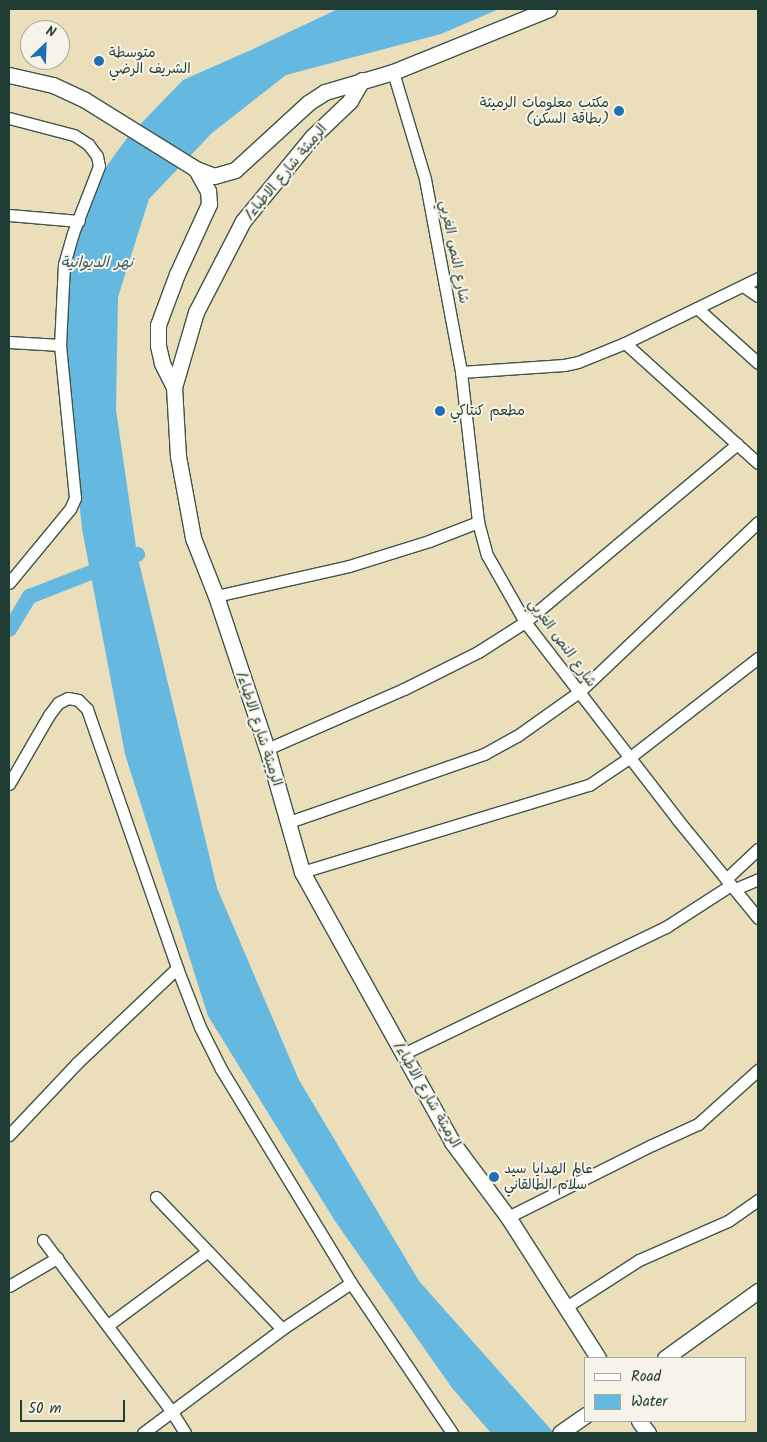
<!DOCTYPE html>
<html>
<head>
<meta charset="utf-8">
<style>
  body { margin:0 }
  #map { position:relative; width:767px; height:1442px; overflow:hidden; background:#ebdeba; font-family:Kalam,"Playpen Sans Arabic",sans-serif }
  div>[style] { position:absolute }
  .water>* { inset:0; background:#65b9e1 }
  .canal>* { height:15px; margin:-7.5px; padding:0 7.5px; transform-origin:7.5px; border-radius:7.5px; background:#65b9e1 }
  .roads { filter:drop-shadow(1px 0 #3e5548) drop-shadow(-1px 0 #3e5548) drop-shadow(0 1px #3e5548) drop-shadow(0 -1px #3e5548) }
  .street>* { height:11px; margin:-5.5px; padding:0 5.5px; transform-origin:5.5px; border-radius:5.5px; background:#fff }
  .secondary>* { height:15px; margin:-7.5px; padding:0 7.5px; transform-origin:7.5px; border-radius:7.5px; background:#fff }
  .dots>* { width:14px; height:14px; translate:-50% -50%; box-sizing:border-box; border:2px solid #f7f3e8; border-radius:50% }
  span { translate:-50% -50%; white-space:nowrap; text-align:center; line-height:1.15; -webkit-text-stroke:4px #f7f3e8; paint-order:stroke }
  .poi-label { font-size:14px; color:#1f3d34 }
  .left { translate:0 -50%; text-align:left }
  .right { translate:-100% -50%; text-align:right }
  .street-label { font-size:14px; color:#1f3d34 }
  .water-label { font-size:15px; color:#305c5f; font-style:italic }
  .frame { position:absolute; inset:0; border:10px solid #1f3d34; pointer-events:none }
  .legend { position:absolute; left:584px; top:1357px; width:162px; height:65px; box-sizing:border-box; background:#f7f3e8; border:1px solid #a1aaa0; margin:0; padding:6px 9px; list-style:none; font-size:15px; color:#1f3d34 }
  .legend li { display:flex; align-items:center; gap:10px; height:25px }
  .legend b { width:25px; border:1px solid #a1aaa0 }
  .north { position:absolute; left:20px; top:20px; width:50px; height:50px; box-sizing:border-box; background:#f7f3e8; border:1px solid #a1aaa0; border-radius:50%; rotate:24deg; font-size:14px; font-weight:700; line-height:20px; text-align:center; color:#1f3d34 }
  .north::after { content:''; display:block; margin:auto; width:18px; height:22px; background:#1f6fb2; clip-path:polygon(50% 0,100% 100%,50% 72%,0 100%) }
  .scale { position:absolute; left:20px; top:1400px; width:105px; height:22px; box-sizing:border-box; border:2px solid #1f3d34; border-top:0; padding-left:6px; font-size:15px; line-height:18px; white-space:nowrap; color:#1f3d34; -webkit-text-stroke:4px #f7f3e8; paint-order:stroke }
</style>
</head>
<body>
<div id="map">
  <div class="water">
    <div style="clip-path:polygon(338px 9px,499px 9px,441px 34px,286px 75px,212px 133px,149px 199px,118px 297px,116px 410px,137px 554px,217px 888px,299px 1080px,419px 1281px,554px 1433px,491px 1433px,452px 1388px,335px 1221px,208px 1016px,125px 754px,82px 529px,65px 369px,67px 259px,98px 178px,127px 138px,183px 80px,251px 50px)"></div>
  </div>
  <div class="canal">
    <div style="left:9px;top:629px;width:39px;rotate:-59deg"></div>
    <div style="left:29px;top:596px;width:116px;rotate:-21.3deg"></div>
  </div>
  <div class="roads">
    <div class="street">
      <div style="left:393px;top:72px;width:112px;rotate:73.3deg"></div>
      <div style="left:425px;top:179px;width:196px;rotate:79.4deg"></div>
      <div style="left:461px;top:372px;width:151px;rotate:83.5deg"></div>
      <div style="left:478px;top:522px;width:34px;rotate:75deg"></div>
      <div style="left:487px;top:555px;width:77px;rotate:60.4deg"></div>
      <div style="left:525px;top:622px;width:249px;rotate:52.3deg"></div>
      <div style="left:677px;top:819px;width:128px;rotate:50.7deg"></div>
      <div style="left:9px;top:118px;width:67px;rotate:14.7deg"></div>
      <div style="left:74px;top:135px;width:17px;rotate:33deg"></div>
      <div style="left:88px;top:144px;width:15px;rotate:53deg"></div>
      <div style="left:97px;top:156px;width:10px;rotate:79deg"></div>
      <div style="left:99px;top:166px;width:72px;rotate:111.2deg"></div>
      <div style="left:73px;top:233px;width:32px;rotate:106deg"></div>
      <div style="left:64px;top:264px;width:81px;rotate:92.8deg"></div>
      <div style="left:60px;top:345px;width:154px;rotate:84.4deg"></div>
      <div style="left:75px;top:498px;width:12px;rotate:114deg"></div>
      <div style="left:70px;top:509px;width:96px;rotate:129.5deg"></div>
      <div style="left:9px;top:215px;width:70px;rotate:4.9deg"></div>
      <div style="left:743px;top:286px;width:18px;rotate:34deg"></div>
      <div style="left:697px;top:308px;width:82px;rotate:42deg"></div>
      <div style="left:9px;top:342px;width:51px;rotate:3.4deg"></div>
      <div style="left:625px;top:343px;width:179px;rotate:42.1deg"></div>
      <div style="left:461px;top:372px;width:103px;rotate:-3.9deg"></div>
      <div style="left:564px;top:365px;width:14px;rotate:-12deg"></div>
      <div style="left:578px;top:362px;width:51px;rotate:-22deg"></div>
      <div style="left:625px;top:343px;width:148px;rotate:-26deg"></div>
      <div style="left:216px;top:596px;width:136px;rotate:-12.7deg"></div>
      <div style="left:349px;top:566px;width:84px;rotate:-17.4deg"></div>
      <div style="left:429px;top:541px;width:53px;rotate:-21.2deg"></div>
      <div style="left:267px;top:749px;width:150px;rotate:-23.7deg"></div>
      <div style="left:404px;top:689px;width:83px;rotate:-26.6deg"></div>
      <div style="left:478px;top:652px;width:56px;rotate:-32.6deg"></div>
      <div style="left:525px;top:622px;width:277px;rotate:-40deg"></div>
      <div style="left:9px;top:784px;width:80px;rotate:-59.9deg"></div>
      <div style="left:49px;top:715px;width:15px;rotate:-53deg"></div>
      <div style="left:58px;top:703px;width:11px;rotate:-27deg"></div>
      <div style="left:68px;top:698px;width:10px;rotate:11deg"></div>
      <div style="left:78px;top:700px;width:13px;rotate:45deg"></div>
      <div style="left:87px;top:709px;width:274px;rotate:70.8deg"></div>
      <div style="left:177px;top:968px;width:63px;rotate:68.7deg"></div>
      <div style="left:200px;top:1027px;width:47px;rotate:63.4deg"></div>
      <div style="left:221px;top:1069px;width:250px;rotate:58.7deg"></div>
      <div style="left:351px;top:1283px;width:181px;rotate:56deg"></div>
      <div style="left:289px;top:822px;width:207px;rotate:-19.2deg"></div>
      <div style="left:484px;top:754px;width:38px;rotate:-29deg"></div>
      <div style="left:517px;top:736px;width:76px;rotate:-35.4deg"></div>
      <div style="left:579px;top:692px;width:247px;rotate:-43.5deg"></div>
      <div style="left:302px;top:872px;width:300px;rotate:-16.9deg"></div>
      <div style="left:589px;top:785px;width:48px;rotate:-34deg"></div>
      <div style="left:629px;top:758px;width:163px;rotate:-37.8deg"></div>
      <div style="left:726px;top:879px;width:44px;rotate:-43.2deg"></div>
      <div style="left:735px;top:889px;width:25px;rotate:-23deg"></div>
      <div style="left:403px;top:1054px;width:292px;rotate:-25.8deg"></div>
      <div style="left:666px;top:927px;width:77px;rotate:-32.9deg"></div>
      <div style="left:9px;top:1135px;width:99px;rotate:-46.6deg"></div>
      <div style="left:77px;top:1063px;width:138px;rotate:-43.5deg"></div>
      <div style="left:156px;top:1197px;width:182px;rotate:46.3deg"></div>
      <div style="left:508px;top:1217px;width:161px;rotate:-26.6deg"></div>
      <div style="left:652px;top:1145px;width:51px;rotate:-24.5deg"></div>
      <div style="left:698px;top:1124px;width:81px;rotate:-42deg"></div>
      <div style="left:43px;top:1240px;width:215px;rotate:53.1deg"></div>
      <div style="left:172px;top:1412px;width:25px;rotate:58deg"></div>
      <div style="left:9px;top:1286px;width:56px;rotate:-30.3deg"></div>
      <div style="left:566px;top:1307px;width:87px;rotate:-32.8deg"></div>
      <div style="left:639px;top:1260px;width:97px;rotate:-23.7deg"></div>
      <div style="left:728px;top:1221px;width:37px;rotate:-35deg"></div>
      <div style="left:108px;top:1325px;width:124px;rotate:-36.5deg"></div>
      <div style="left:143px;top:1433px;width:174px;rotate:-36.8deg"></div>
      <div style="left:282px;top:1329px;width:83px;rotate:-33.7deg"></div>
    </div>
    <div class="secondary">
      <div style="left:9px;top:75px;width:45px;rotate:12.8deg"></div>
      <div style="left:53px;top:85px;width:35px;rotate:25deg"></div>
      <div style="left:85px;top:100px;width:131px;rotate:31.9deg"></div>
      <div style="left:196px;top:169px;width:19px;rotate:21deg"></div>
      <div style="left:214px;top:176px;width:22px;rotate:-16deg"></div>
      <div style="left:235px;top:170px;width:99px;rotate:-42.5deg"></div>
      <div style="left:308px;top:103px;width:20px;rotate:-33deg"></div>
      <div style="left:325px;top:92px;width:71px;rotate:-16.4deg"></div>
      <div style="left:393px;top:72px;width:168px;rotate:-22deg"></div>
      <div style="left:362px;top:80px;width:24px;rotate:120deg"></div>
      <div style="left:350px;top:101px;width:52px;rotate:136.5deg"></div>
      <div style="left:312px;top:137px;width:109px;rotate:129.4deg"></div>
      <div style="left:243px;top:221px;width:102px;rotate:117.3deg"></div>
      <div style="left:196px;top:312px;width:78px;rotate:106.3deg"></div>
      <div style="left:174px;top:387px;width:69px;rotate:86.7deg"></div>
      <div style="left:178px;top:456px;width:83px;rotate:79.6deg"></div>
      <div style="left:193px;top:538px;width:62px;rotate:68.4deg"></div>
      <div style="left:216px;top:596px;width:161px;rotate:71.6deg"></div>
      <div style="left:267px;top:749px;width:128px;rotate:74.1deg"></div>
      <div style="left:302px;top:872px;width:309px;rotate:60.9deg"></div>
      <div style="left:452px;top:1142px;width:94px;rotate:53.3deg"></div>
      <div style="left:508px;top:1217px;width:167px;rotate:57.4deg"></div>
      <div style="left:174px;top:387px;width:27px;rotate:-117deg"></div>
      <div style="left:162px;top:363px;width:18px;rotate:-103deg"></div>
      <div style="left:158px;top:345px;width:20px;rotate:-90deg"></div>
      <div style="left:158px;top:325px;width:54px;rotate:-69.6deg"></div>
      <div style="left:177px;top:274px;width:77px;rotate:-65.4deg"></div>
      <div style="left:209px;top:204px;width:13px;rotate:-94deg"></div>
      <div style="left:208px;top:191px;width:25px;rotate:-119deg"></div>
      <div style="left:665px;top:1358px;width:115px;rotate:-35.8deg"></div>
      <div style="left:639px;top:1421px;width:15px;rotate:53deg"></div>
      <div style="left:560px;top:1433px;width:32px;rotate:-35deg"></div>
    </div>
  </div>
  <div class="dots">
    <div style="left:99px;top:61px;background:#1f6fb2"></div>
    <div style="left:619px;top:111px;background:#1f6fb2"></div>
    <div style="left:440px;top:411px;background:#1f6fb2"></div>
    <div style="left:494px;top:1177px;background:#1f6fb2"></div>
  </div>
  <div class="poi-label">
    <span class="left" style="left:109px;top:61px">متوسطة<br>الشريف الرضي</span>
    <span class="right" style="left:609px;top:111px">مكتب معلومات الرميثة<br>(بطاقة السكن)</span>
    <span class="left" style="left:450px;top:411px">مطعم كنتاكي</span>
    <span class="left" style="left:504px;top:1177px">عالم الهدايا سيد<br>سلام الطالقاني</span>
  </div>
  <div class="street-label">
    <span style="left:286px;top:172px;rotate:-50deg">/الرميثة شارع الاطباء</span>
    <span style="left:454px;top:252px;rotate:79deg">شارع النص الغربي</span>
    <span style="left:562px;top:643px;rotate:54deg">شارع النص الغربي</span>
    <span style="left:259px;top:729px;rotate:72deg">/الرميثة شارع الاطباء</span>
    <span style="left:427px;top:1095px;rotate:60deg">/الرميثة شارع الاطباء</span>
  </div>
  <div class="water-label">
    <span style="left:97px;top:264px">نهر الديوانية</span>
  </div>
  <div class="frame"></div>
  <ul class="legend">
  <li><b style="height:6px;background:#fff"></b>Road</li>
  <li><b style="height:14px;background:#65b9e1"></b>Water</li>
  </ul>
  <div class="north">N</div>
  <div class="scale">50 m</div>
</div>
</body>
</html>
